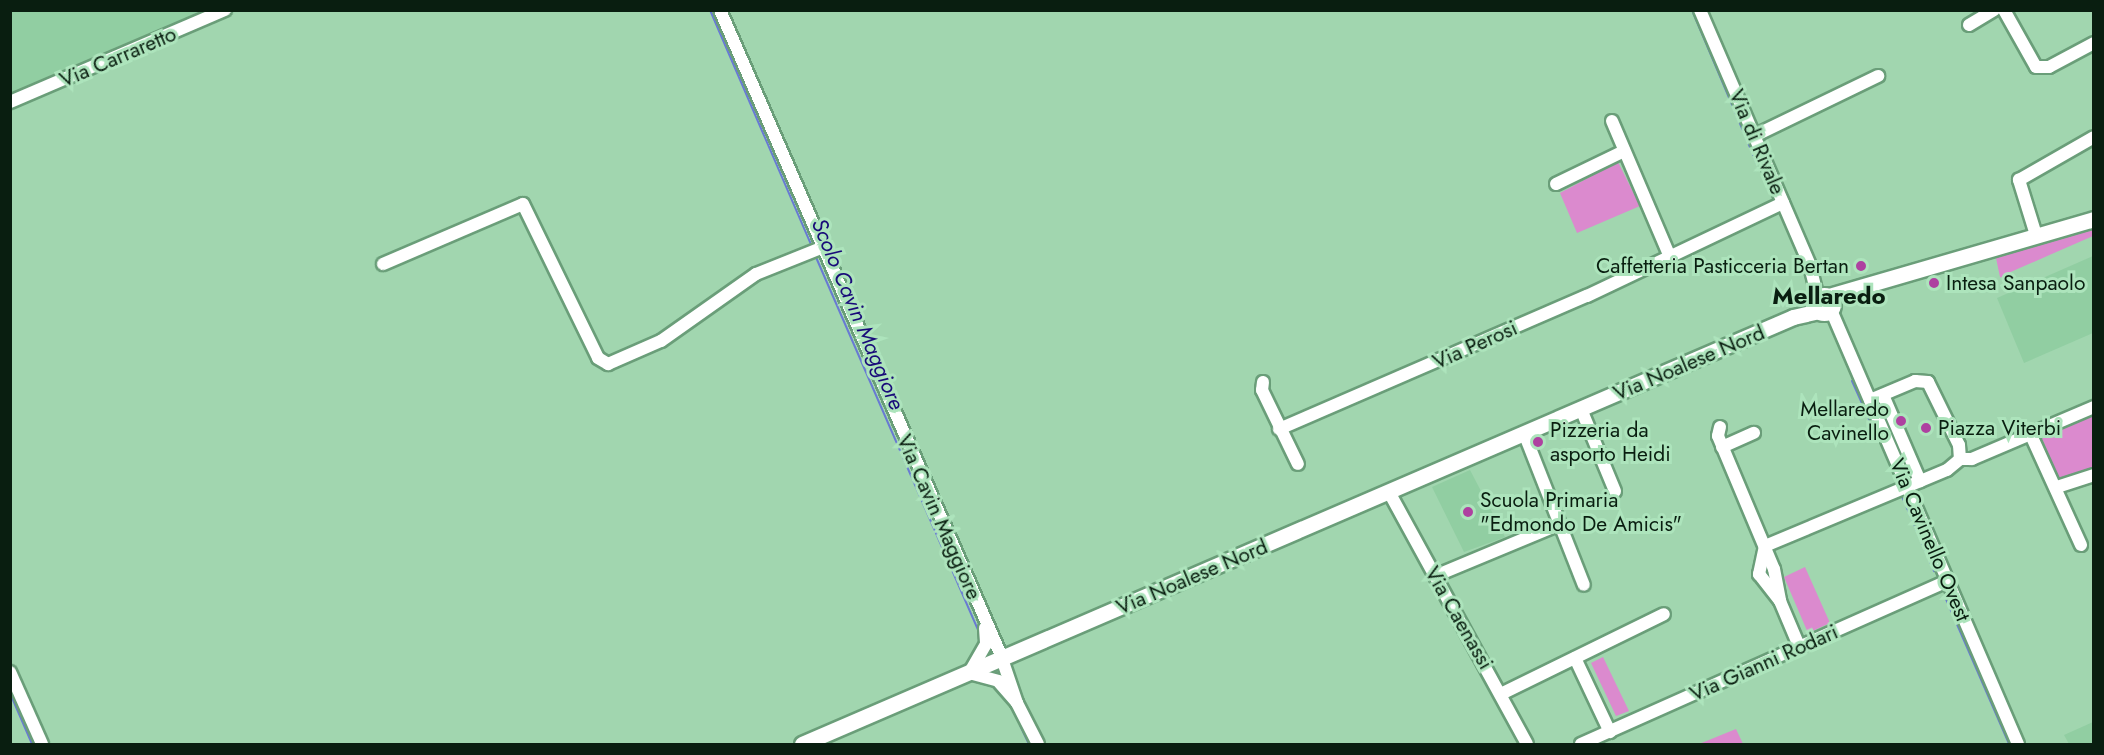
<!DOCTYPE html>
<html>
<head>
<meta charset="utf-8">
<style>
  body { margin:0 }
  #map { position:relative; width:2104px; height:755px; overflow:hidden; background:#a1d6af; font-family:Jost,sans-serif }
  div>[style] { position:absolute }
  .built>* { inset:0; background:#91cea2 }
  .green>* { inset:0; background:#db8ace }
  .stream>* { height:2px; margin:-1px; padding:0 1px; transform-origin:1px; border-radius:1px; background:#687ad3 }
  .roads { filter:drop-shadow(2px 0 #6a9e79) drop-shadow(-2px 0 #6a9e79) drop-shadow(0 2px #6a9e79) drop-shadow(0 -2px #6a9e79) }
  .minor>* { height:12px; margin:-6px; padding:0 6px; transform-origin:6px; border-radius:6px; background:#fff }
  .major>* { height:15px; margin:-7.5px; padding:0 7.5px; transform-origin:7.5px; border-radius:7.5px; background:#fff }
  .major>.ring { margin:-7.5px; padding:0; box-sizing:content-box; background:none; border:15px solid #fff; border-radius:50% }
  .dots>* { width:16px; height:16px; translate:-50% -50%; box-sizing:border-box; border:3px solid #ade4bc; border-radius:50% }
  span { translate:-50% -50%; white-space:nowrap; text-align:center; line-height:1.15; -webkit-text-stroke:6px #ade4bc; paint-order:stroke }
  .street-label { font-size:21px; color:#091e10 }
  .poi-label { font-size:21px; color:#091e10 }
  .right { translate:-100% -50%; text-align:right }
  .left { translate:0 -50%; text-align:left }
  .water-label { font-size:22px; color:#190b79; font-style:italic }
  .quarter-label { font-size:24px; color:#091e10; font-weight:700 }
  .frame { position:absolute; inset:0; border:12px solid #091e10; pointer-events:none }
</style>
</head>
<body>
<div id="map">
  <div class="built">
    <div style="clip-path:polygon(11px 11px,208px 11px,11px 96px)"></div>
    <div style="clip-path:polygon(2093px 256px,2093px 333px,2024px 363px,1997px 298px)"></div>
    <div style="clip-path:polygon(1470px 470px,1505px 537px,1464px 552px,1432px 487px)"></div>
    <div style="clip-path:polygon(2093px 722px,2093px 744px,2069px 744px,2064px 735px)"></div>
  </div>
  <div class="green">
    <div style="clip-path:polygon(1618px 162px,1640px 206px,1577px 233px,1560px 193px)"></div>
    <div style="clip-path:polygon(2093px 230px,2093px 236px,2006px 274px,2008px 279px,2000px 277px,1996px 258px)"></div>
    <div style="clip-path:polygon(2093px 412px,2093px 469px,2059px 480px,2041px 436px)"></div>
    <div style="clip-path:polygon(1805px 567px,1830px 623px,1808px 633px,1784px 577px)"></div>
    <div style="clip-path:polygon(1603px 657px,1629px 711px,1616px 716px,1591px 663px)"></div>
    <div style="clip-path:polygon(1736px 729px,1743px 744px,1699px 744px)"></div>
  </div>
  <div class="stream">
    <div style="left:710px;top:10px;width:258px;rotate:66.7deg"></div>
    <div style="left:1692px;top:10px;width:167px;rotate:67.1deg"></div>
    <div style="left:815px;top:255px;width:408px;rotate:66.5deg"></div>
    <div style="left:1852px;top:381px;width:61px;rotate:65.9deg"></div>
    <div style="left:1901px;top:494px;width:84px;rotate:66.8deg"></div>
    <div style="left:1946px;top:599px;width:158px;rotate:66.5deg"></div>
    <div style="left:10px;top:693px;width:56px;rotate:66.7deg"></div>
    <div style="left:1020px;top:725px;width:21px;rotate:65deg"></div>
  </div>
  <div class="roads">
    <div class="minor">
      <div style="left:720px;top:10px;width:701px;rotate:66.47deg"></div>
      <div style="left:1000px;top:653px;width:53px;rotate:71.2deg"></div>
      <div style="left:1700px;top:10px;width:279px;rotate:66.7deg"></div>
      <div style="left:1810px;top:266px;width:32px;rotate:76deg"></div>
      <div style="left:2004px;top:10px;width:65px;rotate:60.7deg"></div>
      <div style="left:2036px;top:67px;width:13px"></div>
      <div style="left:2049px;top:67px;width:51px;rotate:-28.1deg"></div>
      <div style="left:1969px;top:25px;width:29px;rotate:-31deg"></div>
      <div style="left:10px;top:102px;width:234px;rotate:-23.2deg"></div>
      <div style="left:1612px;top:121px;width:148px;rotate:66.9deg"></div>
      <div style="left:1754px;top:136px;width:138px;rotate:-25.8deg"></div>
      <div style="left:1556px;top:184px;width:76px;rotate:-25.9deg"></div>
      <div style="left:2036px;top:235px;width:58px;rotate:-107.2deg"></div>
      <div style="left:2019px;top:180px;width:86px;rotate:-29.8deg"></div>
      <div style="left:383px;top:264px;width:152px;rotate:-23.2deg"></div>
      <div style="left:523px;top:204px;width:171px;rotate:64deg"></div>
      <div style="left:598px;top:358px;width:12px;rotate:31deg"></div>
      <div style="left:608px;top:364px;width:58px;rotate:-23.5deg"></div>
      <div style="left:661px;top:341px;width:116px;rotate:-35.2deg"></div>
      <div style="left:756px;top:274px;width:70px;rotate:-21.8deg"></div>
      <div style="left:1831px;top:310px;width:473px;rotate:66.7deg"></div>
      <div style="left:1263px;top:382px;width:8px;rotate:97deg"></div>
      <div style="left:1262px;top:390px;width:82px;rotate:64.1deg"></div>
      <div style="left:1883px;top:395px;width:94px;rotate:66.7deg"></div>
      <div style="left:1870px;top:400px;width:49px;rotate:-22.9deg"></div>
      <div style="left:1915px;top:381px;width:13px;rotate:4deg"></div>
      <div style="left:1928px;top:382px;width:70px;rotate:63.8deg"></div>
      <div style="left:1959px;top:445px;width:14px;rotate:86deg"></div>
      <div style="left:1581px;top:409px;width:89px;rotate:67.5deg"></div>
      <div style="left:1720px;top:427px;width:9px;rotate:103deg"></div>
      <div style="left:1718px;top:436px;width:144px;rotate:67.2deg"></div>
      <div style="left:1774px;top:569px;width:33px;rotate:79deg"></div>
      <div style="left:1279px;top:429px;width:335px;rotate:-23.4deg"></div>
      <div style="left:1587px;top:296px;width:217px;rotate:-25.4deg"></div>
      <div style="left:1524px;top:433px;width:163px;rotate:68.5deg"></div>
      <div style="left:2030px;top:433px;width:123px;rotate:65.5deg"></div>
      <div style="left:1722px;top:447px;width:35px;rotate:-24deg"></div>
      <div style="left:2057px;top:487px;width:39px;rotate:-18deg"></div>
      <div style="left:1389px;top:492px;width:287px;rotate:61.3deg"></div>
      <div style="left:1765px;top:546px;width:197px;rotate:-22.7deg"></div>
      <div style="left:1947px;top:470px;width:17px;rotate:-40deg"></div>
      <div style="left:1960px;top:459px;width:12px"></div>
      <div style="left:1972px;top:459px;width:133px;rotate:-23.1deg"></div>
      <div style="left:1765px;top:546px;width:29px;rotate:102deg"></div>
      <div style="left:1759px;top:574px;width:34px;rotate:52deg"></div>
      <div style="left:1780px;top:601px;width:49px;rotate:67.1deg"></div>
      <div style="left:1435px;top:576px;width:135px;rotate:-22.6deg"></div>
      <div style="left:985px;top:628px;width:16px;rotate:86deg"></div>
      <div style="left:986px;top:644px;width:34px;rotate:120deg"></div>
      <div style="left:969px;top:673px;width:30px;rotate:15deg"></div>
      <div style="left:998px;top:681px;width:29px;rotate:49deg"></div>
      <div style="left:1017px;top:703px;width:46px;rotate:62.9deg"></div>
      <div style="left:1575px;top:658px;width:82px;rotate:64.7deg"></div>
      <div style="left:10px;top:672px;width:79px;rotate:66deg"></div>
      <div style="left:1503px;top:693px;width:179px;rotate:-26.1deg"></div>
      <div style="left:1581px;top:744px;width:401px;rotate:-24deg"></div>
    </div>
    <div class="major">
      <div class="ring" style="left:1815px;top:295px;width:3px;height:3px"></div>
      <div style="left:1829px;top:296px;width:276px;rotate:-16.2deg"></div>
      <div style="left:802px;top:744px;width:1079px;rotate:-23.31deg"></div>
      <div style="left:1793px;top:317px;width:27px;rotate:-13deg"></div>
    </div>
  </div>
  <div class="dots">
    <div style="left:1861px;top:266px;background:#ae41a0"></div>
    <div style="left:1934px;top:283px;background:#ae41a0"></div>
    <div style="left:1901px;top:421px;background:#ae41a0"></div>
    <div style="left:1926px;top:428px;background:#ae41a0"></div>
    <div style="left:1538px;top:442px;background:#ae41a0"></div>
    <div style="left:1468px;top:512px;background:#ae41a0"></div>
  </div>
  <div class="street-label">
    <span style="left:118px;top:57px;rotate:-23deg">Via Carraretto</span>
    <span style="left:1757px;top:142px;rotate:67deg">Via di Rivale</span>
    <span style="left:1475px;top:345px;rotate:-24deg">Via Perosi</span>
    <span style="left:1689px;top:363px;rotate:-23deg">Via Noalese Nord</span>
    <span style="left:939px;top:517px;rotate:66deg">Via Cavin Maggiore</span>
    <span style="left:1930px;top:540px;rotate:67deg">Via Cavinello Ovest</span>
    <span style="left:1192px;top:577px;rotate:-23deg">Via Noalese Nord</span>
    <span style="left:1459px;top:618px;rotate:60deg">Via Caenassi</span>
    <span style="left:1764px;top:663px;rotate:-24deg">Via Gianni Rodari</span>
  </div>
  <div class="poi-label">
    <span class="right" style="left:1849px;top:266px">Caffetteria Pasticceria Bertan</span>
    <span class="left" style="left:1946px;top:283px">Intesa Sanpaolo</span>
    <span class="right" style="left:1889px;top:421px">Mellaredo<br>Cavinello</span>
    <span class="left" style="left:1938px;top:428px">Piazza Viterbi</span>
    <span class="left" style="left:1550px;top:442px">Pizzeria da<br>asporto Heidi</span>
    <span class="left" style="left:1480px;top:512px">Scuola Primaria<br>"Edmondo De Amicis"</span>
  </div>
  <div class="water-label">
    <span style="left:858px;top:314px;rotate:67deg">Scolo Cavin Maggiore</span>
  </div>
  <div class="quarter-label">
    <span style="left:1829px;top:296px">Mellaredo</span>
  </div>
  <div class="frame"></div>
</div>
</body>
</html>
